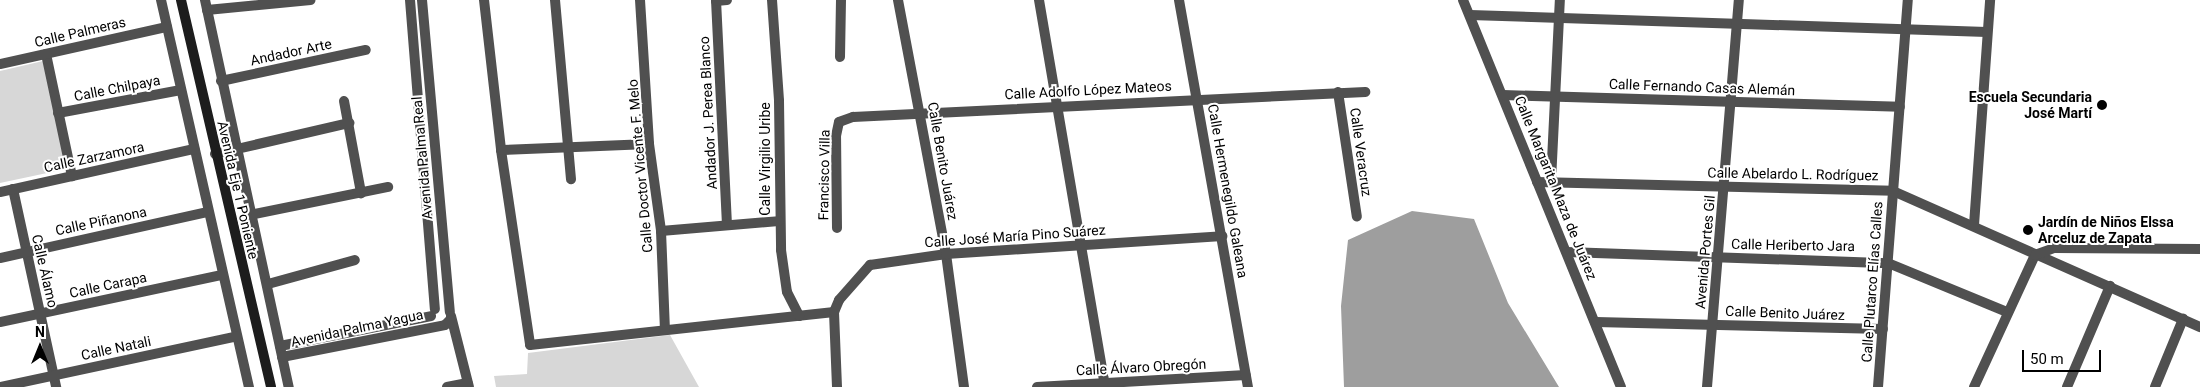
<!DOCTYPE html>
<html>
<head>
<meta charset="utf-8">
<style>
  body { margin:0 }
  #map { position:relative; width:2200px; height:387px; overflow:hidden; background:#fff; font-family:Roboto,sans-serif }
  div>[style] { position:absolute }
  .green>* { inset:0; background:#d7d7d7 }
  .water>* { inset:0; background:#9e9e9e }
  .minor>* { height:10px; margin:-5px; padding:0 5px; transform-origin:5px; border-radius:5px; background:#505050 }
  .tertiary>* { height:10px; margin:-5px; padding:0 5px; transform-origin:5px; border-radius:5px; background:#505050 }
  .secondary>* { height:10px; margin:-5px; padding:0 5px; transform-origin:5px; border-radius:5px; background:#1d1d1d }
  .dots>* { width:14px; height:14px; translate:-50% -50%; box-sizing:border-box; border:2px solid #fff; border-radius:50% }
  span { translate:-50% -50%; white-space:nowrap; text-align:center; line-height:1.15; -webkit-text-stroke:4px #fff; paint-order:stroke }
  .street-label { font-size:14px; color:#000 }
  .poi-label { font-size:14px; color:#000; font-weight:700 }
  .right { translate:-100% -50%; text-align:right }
  .left { translate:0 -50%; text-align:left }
  .north { position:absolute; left:15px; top:322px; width:50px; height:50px; -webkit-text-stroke:4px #fff; paint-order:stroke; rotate:0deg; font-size:14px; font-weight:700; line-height:20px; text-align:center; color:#000 }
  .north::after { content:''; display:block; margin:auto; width:18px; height:22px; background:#000; clip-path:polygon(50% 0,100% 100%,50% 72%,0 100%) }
  .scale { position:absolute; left:2022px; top:350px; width:79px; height:22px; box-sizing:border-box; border:2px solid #000; border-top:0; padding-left:6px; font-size:15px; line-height:18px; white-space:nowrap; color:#000; -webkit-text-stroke:4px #fff; paint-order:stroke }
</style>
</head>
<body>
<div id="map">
  <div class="green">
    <div style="clip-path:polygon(43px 61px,66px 169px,0 183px,0 71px)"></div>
    <div style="clip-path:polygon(670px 335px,699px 387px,496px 387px,494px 376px,527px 374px,528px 353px)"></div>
  </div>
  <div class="water">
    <div style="clip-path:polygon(1412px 211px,1474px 219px,1508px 303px,1559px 387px,1344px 387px,1341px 306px,1348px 240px)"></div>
  </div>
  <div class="minor">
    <div style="left:161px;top:0;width:397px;rotate:77.2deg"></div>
    <div style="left:205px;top:0;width:396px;rotate:77.8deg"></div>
    <div style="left:410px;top:0;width:310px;rotate:85.4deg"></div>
    <div style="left:422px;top:0;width:313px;rotate:84.9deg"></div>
    <div style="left:484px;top:0;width:151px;rotate:83.5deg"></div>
    <div style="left:501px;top:150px;width:197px;rotate:81.5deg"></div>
    <div style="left:530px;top:345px;width:306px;rotate:-6.2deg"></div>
    <div style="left:555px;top:0;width:180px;rotate:84.9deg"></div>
    <div style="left:640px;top:0;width:144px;rotate:86.4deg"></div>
    <div style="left:649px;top:144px;width:88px;rotate:82.1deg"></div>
    <div style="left:661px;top:231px;width:99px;rotate:87.7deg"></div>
    <div style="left:716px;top:0;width:224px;rotate:87.2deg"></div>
    <div style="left:772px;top:0;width:101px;rotate:86deg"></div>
    <div style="left:779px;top:101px;width:149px;rotate:89.2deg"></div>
    <div style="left:781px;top:250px;width:42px;rotate:81.9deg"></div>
    <div style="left:787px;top:292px;width:27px;rotate:63deg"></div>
    <div style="left:898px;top:0;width:258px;rotate:79.3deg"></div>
    <div style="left:946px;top:254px;width:134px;rotate:82.3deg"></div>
    <div style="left:1039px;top:0;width:393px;rotate:80.3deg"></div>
    <div style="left:1463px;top:0;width:418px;rotate:67.8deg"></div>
    <div style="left:716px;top:1px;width:11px;rotate:-5deg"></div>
    <div style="left:207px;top:10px;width:104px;rotate:-5.5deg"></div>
    <div style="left:1470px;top:15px;width:517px;rotate:1.88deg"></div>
    <div style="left:46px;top:54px;width:125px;rotate:78deg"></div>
    <div style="left:840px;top:57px;width:57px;rotate:-89deg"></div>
    <div style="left:0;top:64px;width:171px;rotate:-12.5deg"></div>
    <div style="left:221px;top:81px;width:148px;rotate:-12.1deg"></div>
    <div style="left:1338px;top:92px;width:126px;rotate:81.4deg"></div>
    <div style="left:1503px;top:95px;width:397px;rotate:1.7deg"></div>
    <div style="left:344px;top:101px;width:94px;rotate:79.5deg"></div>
    <div style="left:58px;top:113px;width:125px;rotate:-10.6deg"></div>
    <div style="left:501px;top:150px;width:148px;rotate:-2.3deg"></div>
    <div style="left:215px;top:154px;width:138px;rotate:-13deg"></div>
    <div style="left:1551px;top:181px;width:181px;rotate:-87.2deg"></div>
    <div style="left:1537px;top:182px;width:356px;rotate:1.4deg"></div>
    <div style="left:1893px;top:191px;width:336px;rotate:23.9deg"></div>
    <div style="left:13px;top:189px;width:203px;rotate:77.7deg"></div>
    <div style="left:0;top:192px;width:199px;rotate:-12.5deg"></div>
    <div style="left:250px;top:215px;width:141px;rotate:-11.5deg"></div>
    <div style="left:1974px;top:225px;width:226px;rotate:-85.9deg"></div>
    <div style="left:837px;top:228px;width:92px;rotate:-90.6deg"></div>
    <div style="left:836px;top:136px;width:14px;rotate:-78deg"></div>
    <div style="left:839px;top:122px;width:15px;rotate:-20deg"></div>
    <div style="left:853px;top:117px;width:513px;rotate:-2.8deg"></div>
    <div style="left:661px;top:231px;width:118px;rotate:-4.8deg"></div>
    <div style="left:1567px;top:252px;width:321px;rotate:2deg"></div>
    <div style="left:1888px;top:263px;width:129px;rotate:22.4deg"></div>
    <div style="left:0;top:258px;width:213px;rotate:-12.5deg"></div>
    <div style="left:268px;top:284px;width:90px;rotate:-15.4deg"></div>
    <div style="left:451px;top:316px;width:73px;rotate:75.8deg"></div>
    <div style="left:0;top:322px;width:227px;rotate:-12deg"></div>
    <div style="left:1596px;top:322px;width:287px;rotate:1.4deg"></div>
    <div style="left:280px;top:346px;width:154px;rotate:-11.2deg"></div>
    <div style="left:282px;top:357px;width:166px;rotate:-11.1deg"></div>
    <div style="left:445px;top:325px;width:7px;rotate:-45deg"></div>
    <div style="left:0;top:387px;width:242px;rotate:-12.1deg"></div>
    <div style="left:447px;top:387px;width:21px;rotate:-11deg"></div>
    <div style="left:837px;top:387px;width:75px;rotate:-92.3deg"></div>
    <div style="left:834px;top:312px;width:13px;rotate:-67deg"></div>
    <div style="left:839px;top:300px;width:47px;rotate:-48.5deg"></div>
    <div style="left:870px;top:265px;width:77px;rotate:-8.2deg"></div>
    <div style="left:946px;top:254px;width:277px;rotate:-3.7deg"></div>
    <div style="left:1037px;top:387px;width:209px;rotate:-3.3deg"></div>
    <div style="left:1707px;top:387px;width:388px;rotate:-85.3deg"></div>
    <div style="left:1878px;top:387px;width:388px;rotate:-85.6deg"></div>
    <div style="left:1974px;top:387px;width:145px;rotate:-65.2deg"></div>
    <div style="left:2035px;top:255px;width:20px;rotate:-20deg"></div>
    <div style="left:2054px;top:248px;width:146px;rotate:0.4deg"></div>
    <div style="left:2067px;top:387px;width:110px;rotate:-66.9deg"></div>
    <div style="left:2155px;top:387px;width:74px;rotate:-67.6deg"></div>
  </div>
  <div class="tertiary">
    <div style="left:1179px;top:0;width:393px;rotate:79.9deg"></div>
  </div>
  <div class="secondary">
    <div style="left:181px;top:0;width:397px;rotate:76.9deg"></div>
  </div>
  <div class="dots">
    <div style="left:2102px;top:105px;background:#000"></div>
    <div style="left:2028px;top:230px;background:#000"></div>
  </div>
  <div class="street-label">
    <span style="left:80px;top:32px;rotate:-13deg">Calle Palmeras</span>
    <span style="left:291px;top:52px;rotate:-12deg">Andador Arte</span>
    <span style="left:1702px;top:87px;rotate:2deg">Calle Fernando Casas Alemán</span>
    <span style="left:117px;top:88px;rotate:-11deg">Calle Chilpaya</span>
    <span style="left:1088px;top:90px;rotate:-3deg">Calle Adolfo López Mateos</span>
    <span style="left:708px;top:113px;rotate:-93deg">Andador J. Perea Blanco</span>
    <span style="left:1361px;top:152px;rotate:82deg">Calle Veracruz</span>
    <span style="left:94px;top:157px;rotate:-12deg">Calle Zarzamora</span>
    <span style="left:422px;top:158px;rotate:-95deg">Avenida Palma Real</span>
    <span style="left:765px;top:159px;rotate:-90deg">Calle Virgilio Uribe</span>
    <span style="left:943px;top:161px;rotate:80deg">Calle Benito Juárez</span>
    <span style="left:640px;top:166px;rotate:-95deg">Calle Doctor Vicente F. Melo</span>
    <span style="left:1793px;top:174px;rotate:1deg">Calle Abelardo L. Rodríguez</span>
    <span style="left:824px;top:175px;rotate:-89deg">Francisco Villa</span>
    <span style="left:1556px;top:188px;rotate:68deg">Calle Margarita Maza de Juárez</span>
    <span style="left:238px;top:190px;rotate:77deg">Avenida Eje 1 Poniente</span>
    <span style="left:1228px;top:191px;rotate:80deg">Calle Hermenegildo Galeana</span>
    <span style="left:101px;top:221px;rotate:-12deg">Calle Piñanona</span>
    <span style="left:1015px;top:236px;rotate:-4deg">Calle José María Pino Suárez</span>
    <span style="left:1793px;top:245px;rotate:1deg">Calle Heriberto Jara</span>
    <span style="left:1705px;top:252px;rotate:-85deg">Avenida Portes Gil</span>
    <span style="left:45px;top:271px;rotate:77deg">Calle Álamo</span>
    <span style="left:1872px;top:282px;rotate:-86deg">Calle Plutarco Elías Calles</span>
    <span style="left:108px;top:285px;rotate:-12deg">Calle Carapa</span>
    <span style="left:1785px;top:313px;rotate:2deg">Calle Benito Juárez</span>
    <span style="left:357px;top:328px;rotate:-12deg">Avenida Palma Yagua</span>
    <span style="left:116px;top:348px;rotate:-12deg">Calle Natali</span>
    <span style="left:1141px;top:367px;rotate:-3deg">Calle Álvaro Obregón</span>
  </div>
  <div class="poi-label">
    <span class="right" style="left:2092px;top:105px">Escuela Secundaria<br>José Martí</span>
    <span class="left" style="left:2038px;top:230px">Jardín de Niños Elssa<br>Arceluz de Zapata</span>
  </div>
  <div class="north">N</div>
  <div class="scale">50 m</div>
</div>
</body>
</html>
